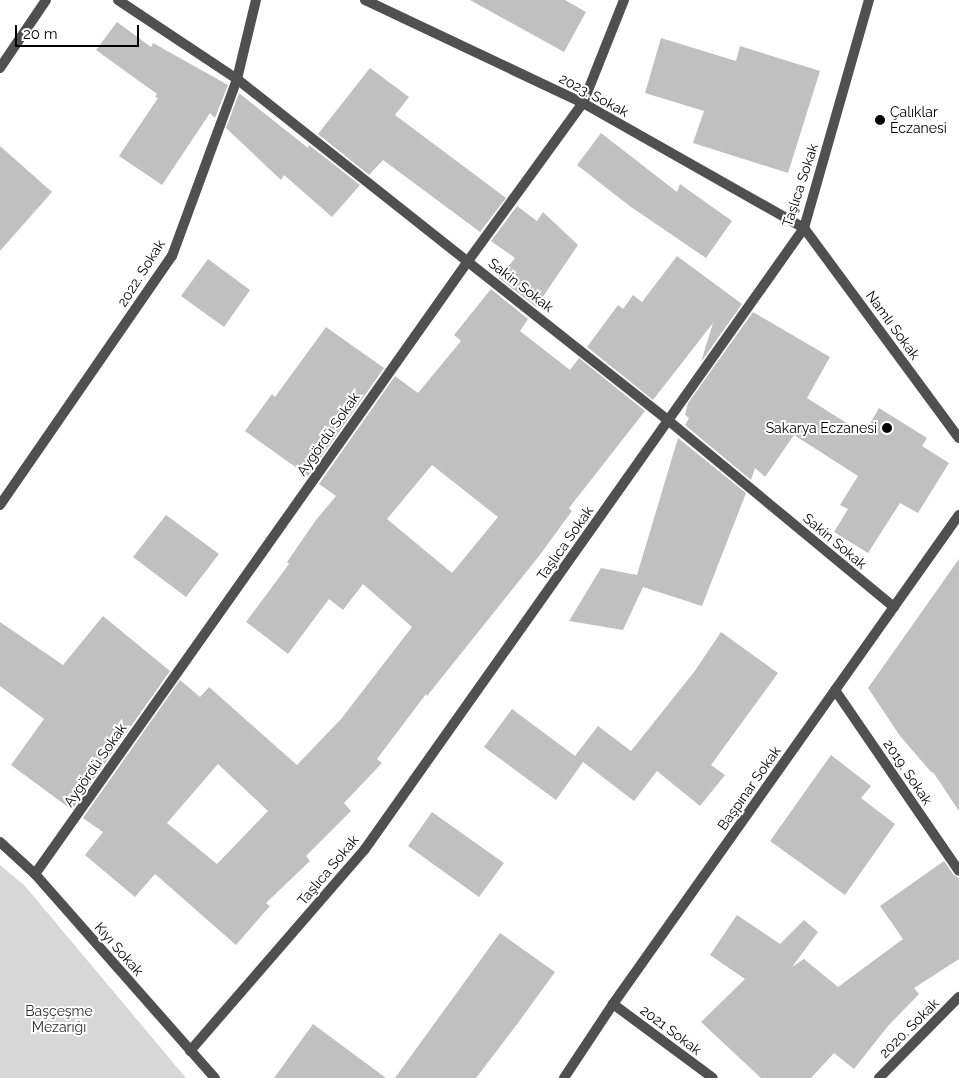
<!DOCTYPE html>
<html>
<head>
<meta charset="utf-8">
<style>
  body { margin:0 }
  #map { position:relative; width:959px; height:1078px; overflow:hidden; background:#fff; font-family:Raleway,sans-serif }
  div>[style] { position:absolute }
  .green>* { inset:0; background:#d7d7d7 }
  .building>* { inset:0; background:#c0c0c0 }
  .street>* { height:10px; margin:-5px; padding:0 5px; transform-origin:5px; border-radius:5px; background:#505050 }
  .dots>* { width:14px; height:14px; translate:-50% -50%; box-sizing:border-box; border:2px solid #fff; border-radius:50% }
  span { translate:-50% -50%; white-space:nowrap; text-align:center; line-height:1.15; -webkit-text-stroke:4px #fff; paint-order:stroke }
  .street-label { font-size:14px; color:#000 }
  .poi-label { font-size:14px; color:#000 }
  .left { translate:0 -50%; text-align:left }
  .right { translate:-100% -50%; text-align:right }
  .park-label { font-size:14px; color:#2e2e2e }
  .scale { position:absolute; left:15px; top:25px; width:124px; height:22px; box-sizing:border-box; border:2px solid #000; border-top:0; padding-left:6px; font-size:15px; line-height:18px; white-space:nowrap; color:#000; -webkit-text-stroke:4px #fff; paint-order:stroke }
</style>
</head>
<body>
<div id="map">
  <div class="green">
    <div style="clip-path:polygon(0 865px,25px 886px,186px 1078px,0 1078px)"></div>
  </div>
  <div class="building">
    <div style="clip-path:polygon(470px 0,565px 0,586px 12px,564px 52px)"></div>
    <div style="clip-path:polygon(117px 22px,151px 47px,153px 43px,228px 85px,215px 118px,210px 113px,162px 185px,119px 156px,158px 98px,155px 97px,157px 94px,96px 50px)"></div>
    <div style="clip-path:polygon(661px 38px,736px 61px,740px 46px,820px 71px,788px 173px,693px 143px,704px 111px,645px 93px)"></div>
    <div style="clip-path:polygon(370px 68px,409px 97px,395px 115px,506px 198px,480px 232px,383px 160px,369px 175px,318px 134px)"></div>
    <div style="clip-path:polygon(239px 93px,308px 148px,309px 145px,360px 185px,332px 217px,284px 175px,281px 180px,226px 128px)"></div>
    <div style="clip-path:polygon(601px 133px,677px 192px,680px 184px,732px 221px,706px 258px,631px 207px,577px 165px)"></div>
    <div style="clip-path:polygon(0 146px,52px 192px,0 251px)"></div>
    <div style="clip-path:polygon(517px 206px,537px 221px,543px 212px,578px 245px,536px 307px,499px 278px,515px 258px,491px 241px)"></div>
    <div style="clip-path:polygon(677px 256px,742px 304px,701px 362px,713px 323px,653px 400px,587px 347px,618px 305px,623px 309px,633px 295px,642px 302px)"></div>
    <div style="clip-path:polygon(208px 259px,250px 290px,224px 327px,181px 296px)"></div>
    <div style="clip-path:polygon(evenodd,491px 289px,528px 319px,520px 331px,570px 370px,579px 358px,645px 411px,569px 508px,572px 511px,539px 556px,427px 696px,426px 694px,377px 759px,382px 763px,344px 803px,351px 811px,306px 856px,310px 861px,266px 903px,270px 906px,236px 945px,155px 874px,135px 897px,85px 855px,103px 832px,83px 818px,180px 680px,200px 697px,209px 687px,297px 765px,341px 719px,412px 627px,363px 584px,343px 610px,329px 599px,288px 654px,246px 622px,289px 564px,287px 562px,316px 520px,336px 496px,319px 484px,395px 376px,418px 393px,461px 341px,454px 335px,491px 289px,432px 465px,498px 517px,452px 573px,387px 519px,432px 465px,491px 289px,218px 764px,268px 811px,217px 864px,167px 823px,218px 764px)"></div>
    <div style="clip-path:polygon(753px 312px,830px 357px,807px 398px,864px 434px,879px 408px,927px 438px,922px 446px,949px 463px,918px 513px,900px 503px,868px 553px,834px 532px,848px 509px,840px 505px,858px 476px,794px 435px,765px 477px,755px 468px,751px 480px,685px 425px,689px 418px,685px 415px,688px 403px)"></div>
    <div style="clip-path:polygon(326px 327px,384px 368px,308px 476px,245px 431px,272px 394px,275px 397px)"></div>
    <div style="clip-path:polygon(678px 438px,746px 493px,702px 606px,643px 587px,623px 630px,569px 621px,601px 568px,637px 575px)"></div>
    <div style="clip-path:polygon(166px 515px,219px 554px,186px 597px,133px 557px)"></div>
    <div style="clip-path:polygon(959px 559px,959px 811px,933px 772px,932px 773px,900px 736px,868px 688px)"></div>
    <div style="clip-path:polygon(103px 616px,170px 671px,72px 810px,11px 765px,44px 719px,0 686px,0 622px,63px 665px)"></div>
    <div style="clip-path:polygon(721px 632px,778px 673px,711px 765px,725px 775px,700px 806px,657px 771px,634px 801px,583px 762px,556px 800px,484px 747px,512px 709px,575px 756px,598px 726px,631px 751px,694px 672px)"></div>
    <div style="clip-path:polygon(831px 755px,871px 786px,861px 798px,895px 824px,845px 895px,770px 841px)"></div>
    <div style="clip-path:polygon(432px 812px,504px 863px,479px 897px,408px 846px)"></div>
    <div style="clip-path:polygon(944px 861px,954px 875px,959px 878px,959px 959px,914px 988px,919px 994px,888px 1026px,854px 1069px,834px 1053px,811px 1078px,761px 1078px,701px 1022px,745px 979px,710px 955px,737px 915px,780px 944px,804px 920px,818px 932px,792px 967px,804px 959px,838px 987px,903px 939px,880px 906px)"></div>
    <div style="clip-path:polygon(500px 933px,555px 972px,518px 1023px,476px 1078px,395px 1078px)"></div>
    <div style="clip-path:polygon(313px 1024px,386px 1078px,274px 1078px)"></div>
  </div>
  <div class="street">
    <div style="left:118px;top:0;width:143px;rotate:33.6deg"></div>
    <div style="left:237px;top:79px;width:551px;rotate:38.37deg"></div>
    <div style="left:669px;top:421px;width:292px;rotate:39.6deg"></div>
    <div style="left:365px;top:0;width:241px;rotate:25.3deg"></div>
    <div style="left:583px;top:103px;width:254px;rotate:29.5deg"></div>
    <div style="left:804px;top:228px;width:261px;rotate:53.6deg"></div>
    <div style="left:0;top:68px;width:82px;rotate:-55.9deg"></div>
    <div style="left:0;top:505px;width:303px;rotate:-55.4deg"></div>
    <div style="left:172px;top:256px;width:189px;rotate:-69.8deg"></div>
    <div style="left:237px;top:79px;width:81px;rotate:-76.5deg"></div>
    <div style="left:835px;top:690px;width:219px;rotate:55.6deg"></div>
    <div style="left:0;top:842px;width:47px;rotate:42.4deg"></div>
    <div style="left:35px;top:874px;width:272px;rotate:48.6deg"></div>
    <div style="left:35px;top:874px;width:751px;rotate:-54.76deg"></div>
    <div style="left:468px;top:261px;width:195px;rotate:-54deg"></div>
    <div style="left:583px;top:103px;width:111px;rotate:-68.3deg"></div>
    <div style="left:613px;top:1004px;width:124px;rotate:36.5deg"></div>
    <div style="left:190px;top:1051px;width:267px;rotate:-49.1deg"></div>
    <div style="left:365px;top:849px;width:761px;rotate:-54.74deg"></div>
    <div style="left:804px;top:228px;width:237px;rotate:-74.1deg"></div>
    <div style="left:564px;top:1078px;width:89px;rotate:-56.5deg"></div>
    <div style="left:613px;top:1004px;width:599px;rotate:-54.72deg"></div>
    <div style="left:879px;top:1078px;width:114px;rotate:-45.4deg"></div>
  </div>
  <div class="dots">
    <div style="left:880px;top:120px;background:#000"></div>
    <div style="left:887px;top:428px;background:#000"></div>
  </div>
  <div class="street-label">
    <span style="left:594px;top:95px;rotate:28deg">2023. Sokak</span>
    <span style="left:800px;top:185px;rotate:-72deg">Taşlıca Sokak</span>
    <span style="left:141px;top:273px;rotate:-58deg">2022. Sokak</span>
    <span style="left:521px;top:285px;rotate:38deg">Sakin Sokak</span>
    <span style="left:893px;top:325px;rotate:54deg">Namlı Sokak</span>
    <span style="left:328px;top:434px;rotate:-55deg">Aygördü Sokak</span>
    <span style="left:835px;top:541px;rotate:40deg">Sakin Sokak</span>
    <span style="left:565px;top:543px;rotate:-55deg">Taşlıca Sokak</span>
    <span style="left:95px;top:765px;rotate:-55deg">Aygördü Sokak</span>
    <span style="left:908px;top:772px;rotate:56deg">2019. Sokak</span>
    <span style="left:749px;top:788px;rotate:-55deg">Başpınar Sokak</span>
    <span style="left:328px;top:870px;rotate:-50deg">Taşlıca Sokak</span>
    <span style="left:119px;top:949px;rotate:49deg">Kıyı Sokak</span>
    <span style="left:909px;top:1028px;rotate:-45deg">2020. Sokak</span>
    <span style="left:671px;top:1030px;rotate:37deg">2021 Sokak</span>
  </div>
  <div class="poi-label">
    <span class="left" style="left:890px;top:120px">Çalıklar<br>Eczanesi</span>
    <span class="right" style="left:877px;top:428px">Sakarya Eczanesi</span>
  </div>
  <div class="park-label">
    <span style="left:59px;top:1019px">Başçeşme<br>Mezarığı</span>
  </div>
  <div class="scale">20 m</div>
</div>
</body>
</html>
